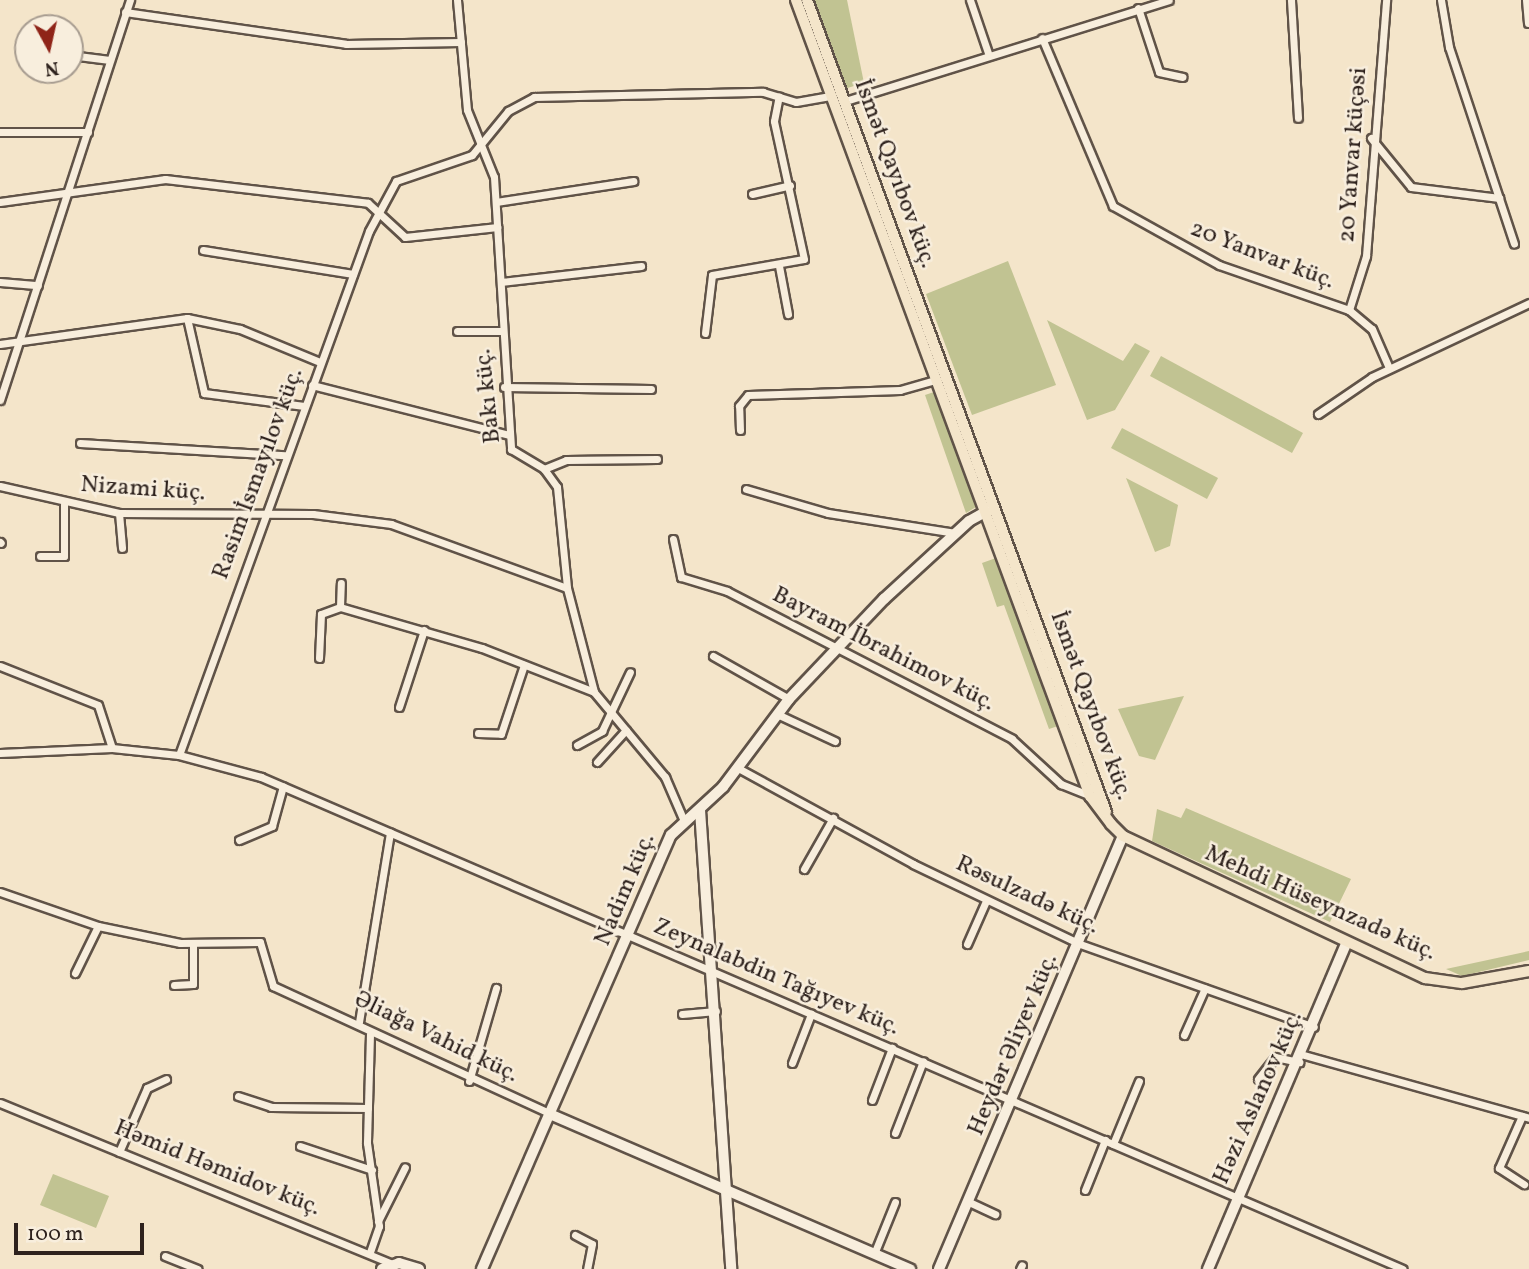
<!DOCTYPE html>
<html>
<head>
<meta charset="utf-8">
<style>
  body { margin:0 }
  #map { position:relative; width:1529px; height:1269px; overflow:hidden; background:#f4e5ca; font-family:Vollkorn,serif }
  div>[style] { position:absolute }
  .green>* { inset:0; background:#c1c392 }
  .roads { filter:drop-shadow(2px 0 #605348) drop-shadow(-2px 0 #605348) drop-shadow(0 2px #605348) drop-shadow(0 -2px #605348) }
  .street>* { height:7px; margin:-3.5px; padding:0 3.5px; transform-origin:3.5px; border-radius:3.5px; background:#f8eedd }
  .secondary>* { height:10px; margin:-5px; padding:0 5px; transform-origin:5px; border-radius:5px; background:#f8eedd }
  .primary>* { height:10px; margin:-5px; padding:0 5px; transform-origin:5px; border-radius:5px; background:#f4e5ca }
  span { translate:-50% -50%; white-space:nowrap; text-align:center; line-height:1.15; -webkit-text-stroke:5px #f8eedd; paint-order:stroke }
  .street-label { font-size:24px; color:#2e221d }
  .north { position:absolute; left:14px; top:14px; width:70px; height:70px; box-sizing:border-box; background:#f8eedd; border:2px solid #a79c90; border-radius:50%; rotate:172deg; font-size:19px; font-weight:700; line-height:28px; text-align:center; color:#2e221d }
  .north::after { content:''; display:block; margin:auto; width:24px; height:32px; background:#8f2418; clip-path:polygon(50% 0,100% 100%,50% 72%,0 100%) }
  .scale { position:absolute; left:14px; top:1223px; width:130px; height:32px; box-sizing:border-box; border:4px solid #2e221d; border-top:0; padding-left:9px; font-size:21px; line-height:24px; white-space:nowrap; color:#2e221d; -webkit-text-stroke:5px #f8eedd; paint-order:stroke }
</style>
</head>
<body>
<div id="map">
  <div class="green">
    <div style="clip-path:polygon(812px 0,847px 0,864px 83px,844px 89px)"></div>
    <div style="clip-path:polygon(1008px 261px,1056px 385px,972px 415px,926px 294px)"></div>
    <div style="clip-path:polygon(1047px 320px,1123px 361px,1135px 343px,1150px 351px,1115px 410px,1087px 420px)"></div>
    <div style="clip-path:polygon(1161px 356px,1303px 433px,1292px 453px,1150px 376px)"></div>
    <div style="clip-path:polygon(934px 392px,976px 507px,966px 513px,925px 395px)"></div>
    <div style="clip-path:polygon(1122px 428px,1218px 478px,1207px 499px,1111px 448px)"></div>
    <div style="clip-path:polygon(1126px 478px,1178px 505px,1170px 546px,1155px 552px)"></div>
    <div style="clip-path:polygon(996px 558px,1058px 726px,1049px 729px,1004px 605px,997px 607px,982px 563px)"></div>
    <div style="clip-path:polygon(1184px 696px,1155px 760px,1139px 756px,1118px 709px)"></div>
    <div style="clip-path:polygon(1186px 808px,1351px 879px,1330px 922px,1152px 841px,1157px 809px,1181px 818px)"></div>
    <div style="clip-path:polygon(1529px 951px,1529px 960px,1462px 976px,1446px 969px)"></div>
    <div style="clip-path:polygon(53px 1174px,109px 1196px,96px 1228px,40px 1205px)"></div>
  </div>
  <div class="roads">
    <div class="street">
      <div style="left:457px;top:0;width:110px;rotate:84.8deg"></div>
      <div style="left:467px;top:110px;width:72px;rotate:68.1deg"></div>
      <div style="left:494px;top:177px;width:273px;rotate:86.4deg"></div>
      <div style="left:511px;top:449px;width:39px;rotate:31deg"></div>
      <div style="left:544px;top:469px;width:22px;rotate:54deg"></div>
      <div style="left:557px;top:487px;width:101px;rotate:84.3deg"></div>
      <div style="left:567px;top:588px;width:107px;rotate:75.4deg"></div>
      <div style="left:594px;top:692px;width:111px;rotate:50.1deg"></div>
      <div style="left:665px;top:777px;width:48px;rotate:66.6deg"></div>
      <div style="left:970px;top:0;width:56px;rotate:71.2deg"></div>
      <div style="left:1291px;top:0;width:118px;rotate:86.6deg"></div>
      <div style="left:1441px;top:0;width:48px;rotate:80.3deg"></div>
      <div style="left:1449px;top:47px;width:207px;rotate:71.7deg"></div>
      <div style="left:1526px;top:0;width:23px;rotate:85deg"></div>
      <div style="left:1138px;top:8px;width:67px;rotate:71.8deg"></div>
      <div style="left:1159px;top:72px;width:24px;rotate:12deg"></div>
      <div style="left:125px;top:12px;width:223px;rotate:8.2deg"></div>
      <div style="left:346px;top:44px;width:115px;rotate:-1deg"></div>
      <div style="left:1042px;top:38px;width:182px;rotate:67.1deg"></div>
      <div style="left:1113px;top:206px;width:121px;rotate:29.1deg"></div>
      <div style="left:1219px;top:265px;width:138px;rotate:19.1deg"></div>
      <div style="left:1349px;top:310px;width:30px;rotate:40deg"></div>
      <div style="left:1372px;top:329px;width:43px;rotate:66.4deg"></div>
      <div style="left:70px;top:55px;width:40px;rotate:7.1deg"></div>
      <div style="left:845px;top:101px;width:339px;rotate:-17.3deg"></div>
      <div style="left:0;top:132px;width:88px"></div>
      <div style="left:1371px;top:138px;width:63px;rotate:50.8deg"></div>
      <div style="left:1411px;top:187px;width:89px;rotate:7.1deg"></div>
      <div style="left:752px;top:194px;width:39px;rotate:-13deg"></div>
      <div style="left:0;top:202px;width:167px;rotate:-7.9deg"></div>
      <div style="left:165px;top:179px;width:204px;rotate:6.7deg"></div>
      <div style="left:368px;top:203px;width:50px;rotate:42.6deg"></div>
      <div style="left:405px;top:237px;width:93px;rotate:-6.2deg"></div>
      <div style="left:496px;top:202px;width:139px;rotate:-8.7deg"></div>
      <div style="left:203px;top:250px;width:152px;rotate:9.1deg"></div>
      <div style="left:779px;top:266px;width:49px;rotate:79.4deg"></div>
      <div style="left:0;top:282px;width:38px;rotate:5deg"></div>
      <div style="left:501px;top:282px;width:141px;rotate:-6.5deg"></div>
      <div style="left:1349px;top:310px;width:57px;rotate:-72.5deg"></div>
      <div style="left:1366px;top:256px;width:257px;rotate:-85.5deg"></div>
      <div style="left:187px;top:318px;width:77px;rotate:77.2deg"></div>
      <div style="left:204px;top:393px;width:101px;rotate:7.4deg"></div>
      <div style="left:457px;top:331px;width:45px"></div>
      <div style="left:705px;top:333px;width:58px;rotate:-83.1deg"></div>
      <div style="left:712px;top:275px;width:93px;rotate:-9.9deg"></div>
      <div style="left:804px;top:259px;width:141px;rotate:-102.3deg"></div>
      <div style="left:774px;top:121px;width:25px;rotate:-79deg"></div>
      <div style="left:0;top:344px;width:189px;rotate:-7.9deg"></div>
      <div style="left:187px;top:318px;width:54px;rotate:11.7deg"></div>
      <div style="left:240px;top:329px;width:87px;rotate:22.4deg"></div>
      <div style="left:312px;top:385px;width:203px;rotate:14.2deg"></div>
      <div style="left:504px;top:387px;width:147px;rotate:0.8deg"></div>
      <div style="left:0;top:400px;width:421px;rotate:-72deg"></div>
      <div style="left:1318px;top:414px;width:65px;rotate:-34.4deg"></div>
      <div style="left:1372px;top:377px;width:174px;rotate:-25.2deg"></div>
      <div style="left:740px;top:430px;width:24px;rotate:-92deg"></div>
      <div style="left:739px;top:406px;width:14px;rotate:-51deg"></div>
      <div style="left:748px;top:395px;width:152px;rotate:-1.9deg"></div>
      <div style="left:900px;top:390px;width:37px;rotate:-16deg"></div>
      <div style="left:80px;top:443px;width:205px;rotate:3.4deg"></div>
      <div style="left:544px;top:469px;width:24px;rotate:-22deg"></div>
      <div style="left:566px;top:460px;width:91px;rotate:-0.6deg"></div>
      <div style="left:0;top:486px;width:122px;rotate:12.8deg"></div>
      <div style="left:119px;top:513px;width:194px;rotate:0.3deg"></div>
      <div style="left:313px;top:514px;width:79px;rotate:7.3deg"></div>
      <div style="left:391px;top:524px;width:187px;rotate:20deg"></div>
      <div style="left:746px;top:489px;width:85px;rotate:16.3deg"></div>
      <div style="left:828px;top:513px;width:129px;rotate:8.9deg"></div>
      <div style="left:119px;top:513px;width:35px;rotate:85deg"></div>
      <div style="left:673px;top:539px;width:39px;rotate:78deg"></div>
      <div style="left:681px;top:577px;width:48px;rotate:16.9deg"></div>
      <div style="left:727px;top:591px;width:321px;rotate:27.4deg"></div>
      <div style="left:1012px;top:739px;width:67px;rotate:42.6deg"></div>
      <div style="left:1061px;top:784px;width:31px;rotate:22deg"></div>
      <div style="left:0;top:542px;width:1px;rotate:45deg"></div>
      <div style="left:40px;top:556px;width:24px"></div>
      <div style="left:64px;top:556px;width:52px;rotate:-90deg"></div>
      <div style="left:340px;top:607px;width:24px;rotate:-88deg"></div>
      <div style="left:713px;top:656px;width:87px;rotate:29.5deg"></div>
      <div style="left:319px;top:658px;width:44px;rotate:-87.4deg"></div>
      <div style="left:321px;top:614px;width:20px;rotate:-20deg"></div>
      <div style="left:340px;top:607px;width:148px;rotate:16.1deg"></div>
      <div style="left:482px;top:648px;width:120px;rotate:21.4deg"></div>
      <div style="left:0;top:666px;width:105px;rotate:21.7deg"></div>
      <div style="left:98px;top:705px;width:45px;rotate:72deg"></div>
      <div style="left:399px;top:707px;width:81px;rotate:-72deg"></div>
      <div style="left:777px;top:714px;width:64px;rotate:25deg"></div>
      <div style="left:478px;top:733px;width:23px;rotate:2deg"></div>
      <div style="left:501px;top:734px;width:73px;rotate:-71.6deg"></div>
      <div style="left:577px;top:745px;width:29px;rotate:-29deg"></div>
      <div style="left:602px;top:731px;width:65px;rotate:-64.6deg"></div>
      <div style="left:0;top:753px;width:112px;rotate:-2.6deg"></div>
      <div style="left:112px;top:748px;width:67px;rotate:6deg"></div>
      <div style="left:179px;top:755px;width:85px;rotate:15deg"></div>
      <div style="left:261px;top:777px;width:1243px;rotate:23.31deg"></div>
      <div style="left:179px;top:755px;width:557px;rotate:-70.07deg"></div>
      <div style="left:369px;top:231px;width:57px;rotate:-61.6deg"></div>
      <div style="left:396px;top:181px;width:80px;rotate:-18.9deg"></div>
      <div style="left:472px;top:155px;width:57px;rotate:-50.7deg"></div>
      <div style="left:508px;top:111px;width:30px;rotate:-28deg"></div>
      <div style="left:534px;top:97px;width:229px;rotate:-1.3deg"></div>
      <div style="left:763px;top:92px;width:34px;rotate:17deg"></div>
      <div style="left:796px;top:102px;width:36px;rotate:-10deg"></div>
      <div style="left:597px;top:762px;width:43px;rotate:-47.8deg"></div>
      <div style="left:738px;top:768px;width:200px;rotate:28.7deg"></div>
      <div style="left:913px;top:864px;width:185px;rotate:25.6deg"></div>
      <div style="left:1080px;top:944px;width:248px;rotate:19.5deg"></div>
      <div style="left:239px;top:840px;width:36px;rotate:-23deg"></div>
      <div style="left:272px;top:826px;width:41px;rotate:-74.6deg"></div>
      <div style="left:804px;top:869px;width:59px;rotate:-60.4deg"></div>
      <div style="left:0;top:892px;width:104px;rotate:19.1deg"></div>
      <div style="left:98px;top:926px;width:84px;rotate:11.7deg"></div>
      <div style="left:180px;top:943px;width:80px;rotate:-0.7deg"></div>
      <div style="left:260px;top:942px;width:46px;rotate:73.5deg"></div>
      <div style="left:273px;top:986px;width:306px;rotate:24.7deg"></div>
      <div style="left:967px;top:944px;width:47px;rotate:-66.2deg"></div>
      <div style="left:75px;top:973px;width:52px;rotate:-63.9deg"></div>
      <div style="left:174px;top:985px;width:19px;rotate:-3deg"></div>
      <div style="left:193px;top:984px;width:41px;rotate:-90deg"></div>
      <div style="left:682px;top:1014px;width:34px;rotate:-5deg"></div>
      <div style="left:359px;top:1022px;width:192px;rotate:-80.7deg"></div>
      <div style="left:370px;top:1034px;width:109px;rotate:91.6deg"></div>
      <div style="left:367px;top:1143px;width:84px;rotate:81.8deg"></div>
      <div style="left:379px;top:1226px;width:28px;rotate:109deg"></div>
      <div style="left:1184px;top:1035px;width:51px;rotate:-65.9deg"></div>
      <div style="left:1304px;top:1055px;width:234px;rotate:15.6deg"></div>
      <div style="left:792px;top:1063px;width:53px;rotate:-68.8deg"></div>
      <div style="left:1258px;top:1079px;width:28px;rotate:-52deg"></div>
      <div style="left:1275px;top:1057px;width:25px;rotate:12deg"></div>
      <div style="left:469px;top:1081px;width:97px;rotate:-73.8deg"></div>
      <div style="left:238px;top:1096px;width:35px;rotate:18deg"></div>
      <div style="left:271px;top:1107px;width:97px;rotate:0.6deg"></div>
      <div style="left:872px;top:1100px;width:56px;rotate:-69deg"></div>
      <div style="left:0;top:1103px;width:422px;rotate:22.3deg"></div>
      <div style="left:1522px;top:1116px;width:57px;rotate:113.9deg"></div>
      <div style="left:1499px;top:1168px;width:30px;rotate:33deg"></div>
      <div style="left:895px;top:1133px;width:77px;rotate:-68.7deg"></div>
      <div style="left:1113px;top:1144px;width:68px;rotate:-67.6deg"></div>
      <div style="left:300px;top:1146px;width:76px;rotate:18.4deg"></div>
      <div style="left:119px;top:1152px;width:70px;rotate:-66.4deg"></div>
      <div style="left:147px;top:1088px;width:21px;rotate:-25deg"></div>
      <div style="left:1085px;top:1190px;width:54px;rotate:-68.2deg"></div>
      <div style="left:969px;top:1202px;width:29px;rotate:25deg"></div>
      <div style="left:378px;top:1221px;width:60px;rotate:-63.4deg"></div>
      <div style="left:575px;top:1235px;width:19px;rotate:28deg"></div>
      <div style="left:592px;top:1244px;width:25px;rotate:101deg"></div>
      <div style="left:874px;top:1254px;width:56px;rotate:-68deg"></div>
      <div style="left:165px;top:1256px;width:35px;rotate:22deg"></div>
      <div style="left:1020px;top:1269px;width:4px;rotate:-63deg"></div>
    </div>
    <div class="secondary">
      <div style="left:700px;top:810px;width:460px;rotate:86.1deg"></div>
      <div style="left:552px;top:1115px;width:390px;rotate:23.3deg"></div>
      <div style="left:382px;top:1269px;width:18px;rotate:-19deg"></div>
      <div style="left:399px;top:1263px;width:21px;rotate:17deg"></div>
      <div style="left:482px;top:1269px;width:473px;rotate:-66.5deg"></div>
      <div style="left:671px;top:835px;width:71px;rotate:-42.7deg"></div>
      <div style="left:723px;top:787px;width:110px;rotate:-53.1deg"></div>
      <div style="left:789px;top:699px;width:138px;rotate:-46.5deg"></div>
      <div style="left:884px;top:599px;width:115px;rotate:-42.5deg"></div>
      <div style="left:969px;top:521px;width:25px;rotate:-29deg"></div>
      <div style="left:939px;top:1269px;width:470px;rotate:-67deg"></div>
      <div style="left:1208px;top:1269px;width:353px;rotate:-67deg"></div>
    </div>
    <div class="primary">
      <div style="left:796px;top:0;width:849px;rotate:69.73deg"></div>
      <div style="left:1090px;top:796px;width:35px;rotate:53deg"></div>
      <div style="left:1111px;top:824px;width:17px;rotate:45deg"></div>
      <div style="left:1123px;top:836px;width:334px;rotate:25.2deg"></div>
      <div style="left:1425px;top:978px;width:37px;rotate:8deg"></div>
      <div style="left:1462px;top:983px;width:68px;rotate:-10.2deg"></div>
      <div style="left:807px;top:0;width:865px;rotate:69.78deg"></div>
    </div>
  </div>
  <div class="street-label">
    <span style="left:1354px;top:155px;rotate:-86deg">20 Yanvar küçəsi</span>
    <span style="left:894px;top:174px;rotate:70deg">İsmət Qayıbov küç.</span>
    <span style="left:1262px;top:256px;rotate:21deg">20 Yanvar küç.</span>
    <span style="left:489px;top:396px;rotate:-96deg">Bakı küç.</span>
    <span style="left:259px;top:474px;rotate:-70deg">Rasim İsmayılov küç.</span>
    <span style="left:143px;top:490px;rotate:4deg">Nizami küç.</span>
    <span style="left:883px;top:650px;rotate:27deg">Bayram İbrahimov küç.</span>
    <span style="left:1090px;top:706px;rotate:70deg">İsmət Qayıbov küç.</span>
    <span style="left:626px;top:890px;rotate:-67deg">Nadim küç.</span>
    <span style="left:1027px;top:896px;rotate:25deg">Rəsulzadə küç.</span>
    <span style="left:1320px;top:904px;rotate:24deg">Mehdi Hüseynzadə küç.</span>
    <span style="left:776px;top:978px;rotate:23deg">Zeynalabdin Tağıyev küç.</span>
    <span style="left:436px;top:1038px;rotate:26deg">Əliağa Vahid küç.</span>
    <span style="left:1014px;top:1045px;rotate:-67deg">Heydər Əliyev küç.</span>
    <span style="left:1259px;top:1098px;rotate:-66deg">Həzi Aslanov küç.</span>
    <span style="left:217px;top:1169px;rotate:22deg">Həmid Həmidov küç.</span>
  </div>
  <div class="north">N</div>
  <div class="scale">100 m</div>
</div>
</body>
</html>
